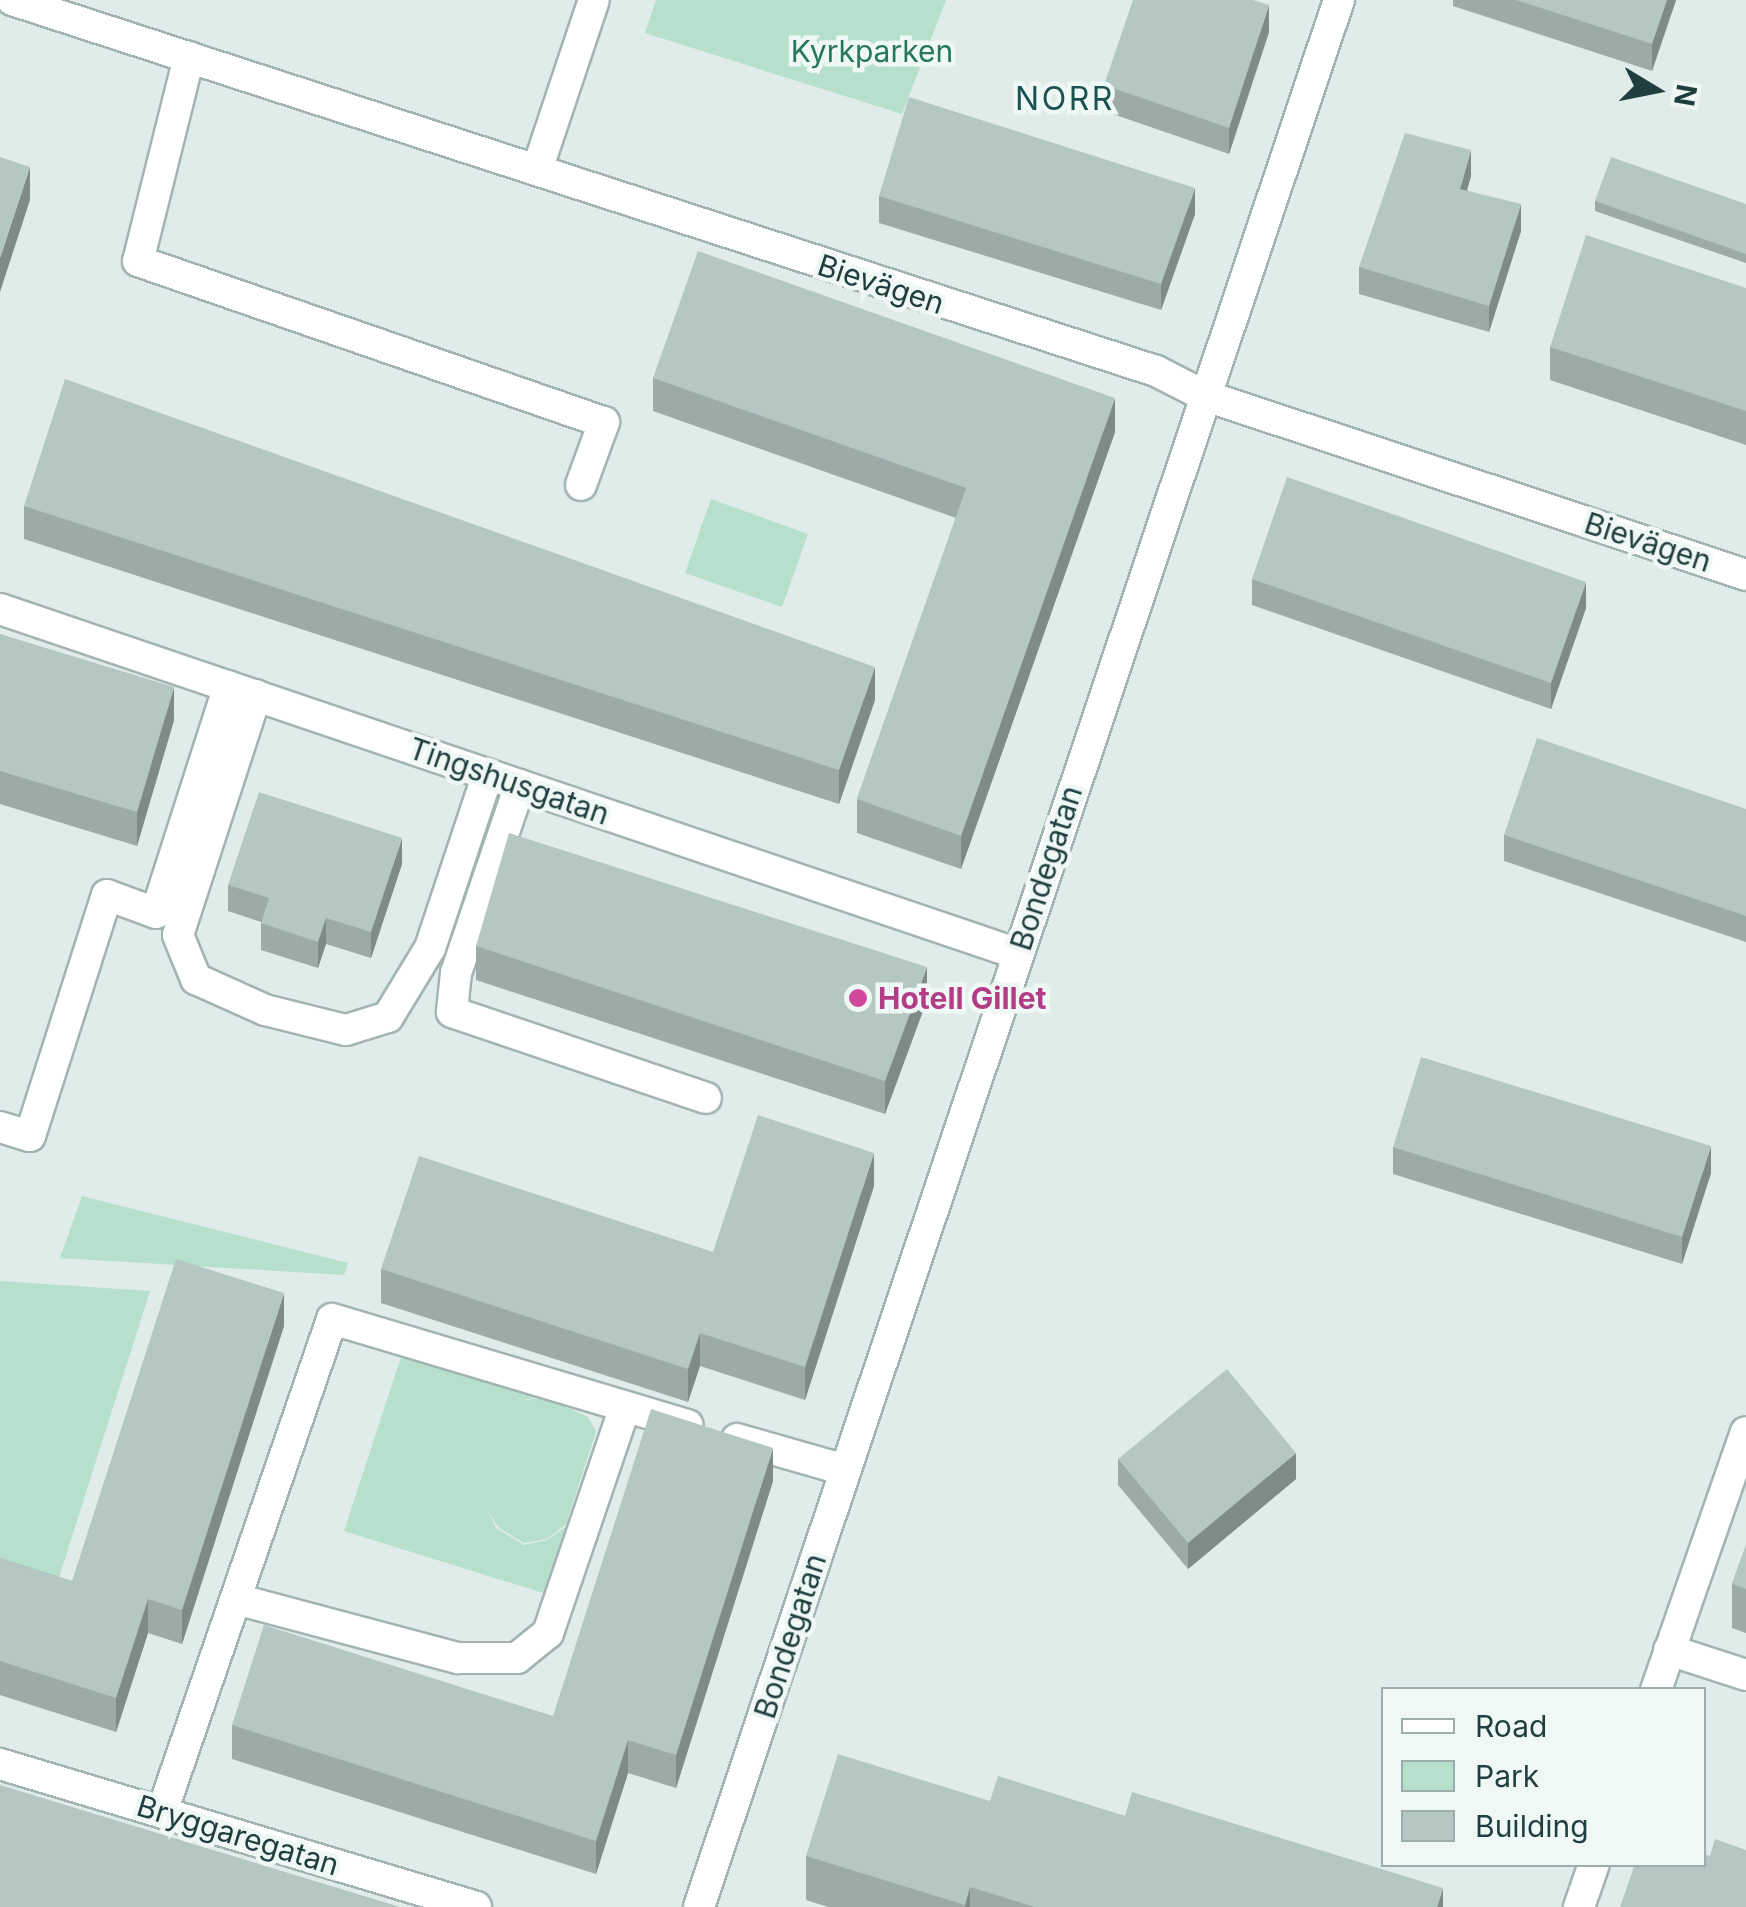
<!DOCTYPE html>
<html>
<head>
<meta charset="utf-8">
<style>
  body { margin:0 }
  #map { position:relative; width:1746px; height:1907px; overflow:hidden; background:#e0ece9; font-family:Inter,sans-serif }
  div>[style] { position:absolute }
  .green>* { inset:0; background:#b6e0cb }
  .roads { filter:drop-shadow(2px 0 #a2b4b2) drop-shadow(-2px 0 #a2b4b2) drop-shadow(0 2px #a2b4b2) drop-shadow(0 -2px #a2b4b2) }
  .lane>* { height:30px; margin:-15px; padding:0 15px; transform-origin:15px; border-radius:15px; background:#fff }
  .street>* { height:30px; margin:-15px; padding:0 15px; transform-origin:15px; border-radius:15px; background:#fff }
  .secondary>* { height:30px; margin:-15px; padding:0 15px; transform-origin:15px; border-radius:15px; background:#fff }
  .wall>* { inset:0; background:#9caba8 }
  .shaded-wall>* { inset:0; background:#7f8b88 }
  .building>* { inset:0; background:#b5c7c3 }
  .dots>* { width:28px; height:28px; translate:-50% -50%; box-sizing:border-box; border:5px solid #f0f8f6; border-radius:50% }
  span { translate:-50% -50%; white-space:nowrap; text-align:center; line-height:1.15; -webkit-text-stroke:9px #f0f8f6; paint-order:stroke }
  .park-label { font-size:30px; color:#257859 }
  .street-label { font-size:30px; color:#1f3e3d }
  .hotel-label { font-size:30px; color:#b23c85; font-weight:700 }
  .left { translate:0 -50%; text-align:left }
  .neighbourhood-label { font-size:32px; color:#195251; letter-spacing:2.5px }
  .legend { position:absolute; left:1381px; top:1687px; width:325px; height:180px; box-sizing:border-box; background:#f0f8f6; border:2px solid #9caeac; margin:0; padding:12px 18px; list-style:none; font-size:30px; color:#1f3e3d }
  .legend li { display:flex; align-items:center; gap:20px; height:50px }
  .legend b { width:50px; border:2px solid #9caeac }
  .north { position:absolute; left:1606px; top:40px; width:100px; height:100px; -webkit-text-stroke:8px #f0f8f6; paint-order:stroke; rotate:100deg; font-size:28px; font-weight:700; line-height:40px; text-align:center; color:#1f3e3d }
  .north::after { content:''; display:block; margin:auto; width:35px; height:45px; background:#1f3e3d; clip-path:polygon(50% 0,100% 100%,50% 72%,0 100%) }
</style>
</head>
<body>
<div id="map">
  <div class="green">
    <div style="clip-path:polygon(656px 0,946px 0,902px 114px,645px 33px)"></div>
    <div style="clip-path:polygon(711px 499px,808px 534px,782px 607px,685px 573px)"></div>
    <div style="clip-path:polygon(82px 1196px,348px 1263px,344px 1275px,60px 1258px)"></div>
    <div style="clip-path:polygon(0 1281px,150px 1291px,55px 1590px,0 1573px)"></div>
    <div style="clip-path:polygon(403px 1351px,537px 1397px,523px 1400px,546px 1398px,588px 1417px,596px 1432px,566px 1524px,547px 1539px,524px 1543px,498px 1527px,487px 1510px,496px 1528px,524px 1545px,547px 1540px,566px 1527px,543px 1593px,344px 1531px)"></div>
  </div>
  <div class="roads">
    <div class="lane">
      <div style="left:189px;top:57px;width:210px;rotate:104deg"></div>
      <div style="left:138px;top:261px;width:493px;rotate:19.1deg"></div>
      <div style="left:604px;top:422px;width:67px;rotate:110.1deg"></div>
      <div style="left:256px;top:695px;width:252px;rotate:108deg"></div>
      <div style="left:178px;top:935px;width:48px;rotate:67.8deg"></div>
      <div style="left:196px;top:979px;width:76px;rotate:24.2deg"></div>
      <div style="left:265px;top:1010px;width:83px;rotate:13.9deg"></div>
      <div style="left:346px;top:1030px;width:44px;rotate:-17.2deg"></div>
      <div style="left:388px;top:1017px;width:81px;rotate:-58.7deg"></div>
      <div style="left:430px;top:948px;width:183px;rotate:-71.6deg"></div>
      <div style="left:520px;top:785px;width:199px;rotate:108.8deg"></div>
      <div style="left:456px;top:973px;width:39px;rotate:96deg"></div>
      <div style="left:452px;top:1012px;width:268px;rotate:18.7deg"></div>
      <div style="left:0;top:1127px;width:31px;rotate:17deg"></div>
      <div style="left:30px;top:1136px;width:253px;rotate:-72.3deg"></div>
      <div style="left:107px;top:895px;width:52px;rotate:20.2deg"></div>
      <div style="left:156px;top:913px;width:238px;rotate:-72.2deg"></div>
      <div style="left:737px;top:1439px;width:112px;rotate:16deg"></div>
      <div style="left:236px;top:1599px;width:230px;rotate:14.9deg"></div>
      <div style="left:458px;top:1658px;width:59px"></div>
      <div style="left:517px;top:1658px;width:40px;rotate:-39deg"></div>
      <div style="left:548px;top:1633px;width:239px;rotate:-71.2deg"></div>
      <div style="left:1669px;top:1650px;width:81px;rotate:18deg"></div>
      <div style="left:162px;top:1812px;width:521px;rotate:-70.97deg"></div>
      <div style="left:332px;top:1319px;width:371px;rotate:16.6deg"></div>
    </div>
    <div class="street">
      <div style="left:537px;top:170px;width:179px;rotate:-71.5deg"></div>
      <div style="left:0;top:609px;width:1075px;rotate:18.72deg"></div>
      <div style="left:1656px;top:1690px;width:273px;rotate:-70.8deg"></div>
      <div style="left:0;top:1764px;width:497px;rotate:16.7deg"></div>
      <div style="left:699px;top:1907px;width:2012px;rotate:-71.45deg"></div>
      <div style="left:1579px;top:1907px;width:46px;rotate:-70.8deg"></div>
    </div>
    <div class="secondary">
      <div style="left:12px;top:0;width:1203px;rotate:17.97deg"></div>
      <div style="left:1156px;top:371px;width:53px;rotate:27.1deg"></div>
      <div style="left:1203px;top:395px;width:572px;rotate:18.34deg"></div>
    </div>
  </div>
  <div class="wall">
    <div style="clip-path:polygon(1453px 0,1676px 0,1652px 71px,1453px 6px)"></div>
    <div style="clip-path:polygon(1269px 32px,1229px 154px,1104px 111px,1104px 85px)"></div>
    <div style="clip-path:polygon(1471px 176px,1467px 190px,1521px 231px,1489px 332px,1359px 294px,1359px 267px)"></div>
    <div style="clip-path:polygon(879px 196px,1195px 214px,1161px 310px,879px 223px)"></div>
    <div style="clip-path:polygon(1595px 201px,1746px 204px,1746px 263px,1595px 211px)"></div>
    <div style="clip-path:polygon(1746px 288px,1746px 445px,1550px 380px,1550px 347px)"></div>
    <div style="clip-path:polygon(653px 378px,1115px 432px,961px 869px,857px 833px,857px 799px,956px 518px,653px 411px)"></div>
    <div style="clip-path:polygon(24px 506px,875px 700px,839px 804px,24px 539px)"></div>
    <div style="clip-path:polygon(1252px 579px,1586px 608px,1551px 709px,1252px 605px)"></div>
    <div style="clip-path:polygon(0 634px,174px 720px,137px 846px,0 804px)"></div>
    <div style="clip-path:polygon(1746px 809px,1746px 942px,1504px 861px,1504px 835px)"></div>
    <div style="clip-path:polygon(402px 864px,371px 958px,326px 944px,318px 968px,261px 950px,261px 922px,228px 911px,228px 885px)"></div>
    <div style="clip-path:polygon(476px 946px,927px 1000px,885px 1114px,476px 980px)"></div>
    <div style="clip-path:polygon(1393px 1147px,1711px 1173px,1682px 1264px,1393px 1174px)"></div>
    <div style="clip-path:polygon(874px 1186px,805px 1400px,700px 1366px,688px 1402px,381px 1303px,381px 1269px,713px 1252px)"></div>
    <div style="clip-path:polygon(284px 1326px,182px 1644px,148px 1633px,116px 1732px,0 1695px,0 1558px,72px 1581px)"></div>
    <div style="clip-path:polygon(1118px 1459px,1296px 1479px,1188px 1569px,1118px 1485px)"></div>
    <div style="clip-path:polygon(773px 1481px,676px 1788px,628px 1773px,596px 1874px,232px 1759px,232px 1725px,553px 1716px)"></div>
    <div style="clip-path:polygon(1746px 1545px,1746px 1633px,1732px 1628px,1732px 1584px)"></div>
    <div style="clip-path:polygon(990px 1801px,1125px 1816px,1443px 1907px,828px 1907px,806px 1900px,806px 1856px)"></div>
  </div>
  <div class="shaded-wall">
    <div style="clip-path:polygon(1667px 0,1676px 0,1652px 71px,1652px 44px)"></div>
    <div style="clip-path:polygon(1269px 5px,1269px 32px,1229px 154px,1229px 128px)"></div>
    <div style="clip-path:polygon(1471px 150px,1471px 176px,1460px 215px,1460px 189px)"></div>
    <div style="clip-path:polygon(30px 167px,30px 200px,0 292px,0 258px)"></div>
    <div style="clip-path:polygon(1195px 188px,1195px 214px,1161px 310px,1161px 284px)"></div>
    <div style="clip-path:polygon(1521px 204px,1521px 231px,1489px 332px,1489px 306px)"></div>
    <div style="clip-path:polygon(1115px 398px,1115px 432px,961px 869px,961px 836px)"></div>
    <div style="clip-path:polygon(1586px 582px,1586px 608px,1551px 709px,1551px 683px)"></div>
    <div style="clip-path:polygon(875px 667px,875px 700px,839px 804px,839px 770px)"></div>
    <div style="clip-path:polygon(174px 687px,174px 720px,137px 846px,137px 812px)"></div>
    <div style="clip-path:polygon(402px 838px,402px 864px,371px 958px,371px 932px)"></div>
    <div style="clip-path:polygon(326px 918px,326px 944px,318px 968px,318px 942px)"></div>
    <div style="clip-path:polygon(927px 967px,927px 1000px,885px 1114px,885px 1081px)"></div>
    <div style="clip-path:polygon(1711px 1146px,1711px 1173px,1682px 1264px,1682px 1237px)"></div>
    <div style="clip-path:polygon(874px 1153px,874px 1186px,805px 1400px,805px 1367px)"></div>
    <div style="clip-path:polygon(284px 1293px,284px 1326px,182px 1644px,182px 1610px)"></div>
    <div style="clip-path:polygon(700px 1333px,700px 1366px,688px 1402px,688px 1369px)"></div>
    <div style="clip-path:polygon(773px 1448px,773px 1481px,676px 1788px,676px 1755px)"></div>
    <div style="clip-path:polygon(1296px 1453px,1296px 1479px,1188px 1569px,1188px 1543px)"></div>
    <div style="clip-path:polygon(148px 1599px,148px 1633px,116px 1732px,116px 1698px)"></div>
    <div style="clip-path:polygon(628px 1740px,628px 1773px,596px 1874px,596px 1841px)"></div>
    <div style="clip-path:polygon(970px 1887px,970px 1907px,965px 1907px,965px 1905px)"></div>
    <div style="clip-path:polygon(1443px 1888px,1443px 1907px,1437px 1907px)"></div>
  </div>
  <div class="building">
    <div style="clip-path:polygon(1133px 0,1253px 0,1269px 5px,1229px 128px,1104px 85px)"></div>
    <div style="clip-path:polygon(1516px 0,1667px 0,1652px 44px)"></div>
    <div style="clip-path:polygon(909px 97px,1195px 188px,1161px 284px,879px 196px)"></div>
    <div style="clip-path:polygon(1405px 133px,1471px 150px,1460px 189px,1521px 204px,1489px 306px,1359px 267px)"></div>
    <div style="clip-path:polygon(0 157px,30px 167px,0 258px)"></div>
    <div style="clip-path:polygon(1611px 157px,1746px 204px,1746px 254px,1595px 201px)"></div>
    <div style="clip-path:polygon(1586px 235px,1746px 288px,1746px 411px,1550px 347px)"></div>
    <div style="clip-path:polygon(698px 251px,1115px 398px,961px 836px,857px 799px,966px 488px,653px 378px)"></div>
    <div style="clip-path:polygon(65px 379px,875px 667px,839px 770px,24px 506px)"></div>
    <div style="clip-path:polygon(1287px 477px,1586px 582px,1551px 683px,1252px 579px)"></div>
    <div style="clip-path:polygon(0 634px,174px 687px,137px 812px,0 771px)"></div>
    <div style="clip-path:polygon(1537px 738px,1746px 809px,1746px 916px,1504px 835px)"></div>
    <div style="clip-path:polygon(259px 792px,402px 838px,371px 932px,326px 918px,318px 942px,261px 923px,269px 898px,228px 885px)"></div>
    <div style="clip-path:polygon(509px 833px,927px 967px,885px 1081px,476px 946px)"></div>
    <div style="clip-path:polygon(1421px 1057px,1711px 1146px,1682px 1237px,1393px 1147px)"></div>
    <div style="clip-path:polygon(758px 1115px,874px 1153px,805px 1367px,700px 1333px,688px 1369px,381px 1269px,419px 1156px,713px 1252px)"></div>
    <div style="clip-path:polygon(176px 1259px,284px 1293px,182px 1610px,148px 1599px,116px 1698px,0 1661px,0 1558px,72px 1581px)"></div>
    <div style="clip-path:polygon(1227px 1369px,1296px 1453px,1188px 1543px,1118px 1459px)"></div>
    <div style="clip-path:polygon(651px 1409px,773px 1448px,676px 1755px,628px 1740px,596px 1841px,232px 1725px,264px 1625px,553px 1716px)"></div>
    <div style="clip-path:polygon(1746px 1545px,1746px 1589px,1732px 1584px)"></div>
    <div style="clip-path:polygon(838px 1754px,990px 1801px,998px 1776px,1125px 1816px,1132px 1792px,1443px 1888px,1437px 1907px,1035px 1907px,970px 1887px,965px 1905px,806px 1856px)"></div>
    <div style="clip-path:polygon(0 1785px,400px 1907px,0 1907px)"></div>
    <div style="clip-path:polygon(1715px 1839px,1746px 1850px,1746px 1907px,1620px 1907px,1635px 1864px,1704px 1864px,1704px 1854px,1710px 1856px)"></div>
  </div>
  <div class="dots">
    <div style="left:858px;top:998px;background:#d1479c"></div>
  </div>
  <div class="park-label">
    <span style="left:872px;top:51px">Kyrkparken</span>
  </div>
  <div class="street-label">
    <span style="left:881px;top:284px;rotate:18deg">Bievägen</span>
    <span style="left:1648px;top:542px;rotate:18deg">Bievägen</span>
    <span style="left:509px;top:781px;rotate:19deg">Tingshusgatan</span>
    <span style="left:1046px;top:868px;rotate:-72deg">Bondegatan</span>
    <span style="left:790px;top:1636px;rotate:-72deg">Bondegatan</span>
    <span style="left:238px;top:1835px;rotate:17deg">Bryggaregatan</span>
  </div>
  <div class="hotel-label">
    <span class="left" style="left:878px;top:998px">Hotell Gillet</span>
  </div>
  <div class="neighbourhood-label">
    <span style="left:1065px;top:99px">NORR</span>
  </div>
  <ul class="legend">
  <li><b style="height:12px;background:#fff"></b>Road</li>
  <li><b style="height:28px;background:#b6e0cb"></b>Park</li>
  <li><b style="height:28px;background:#b5c7c3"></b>Building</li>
  </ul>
  <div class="north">N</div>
</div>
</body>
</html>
